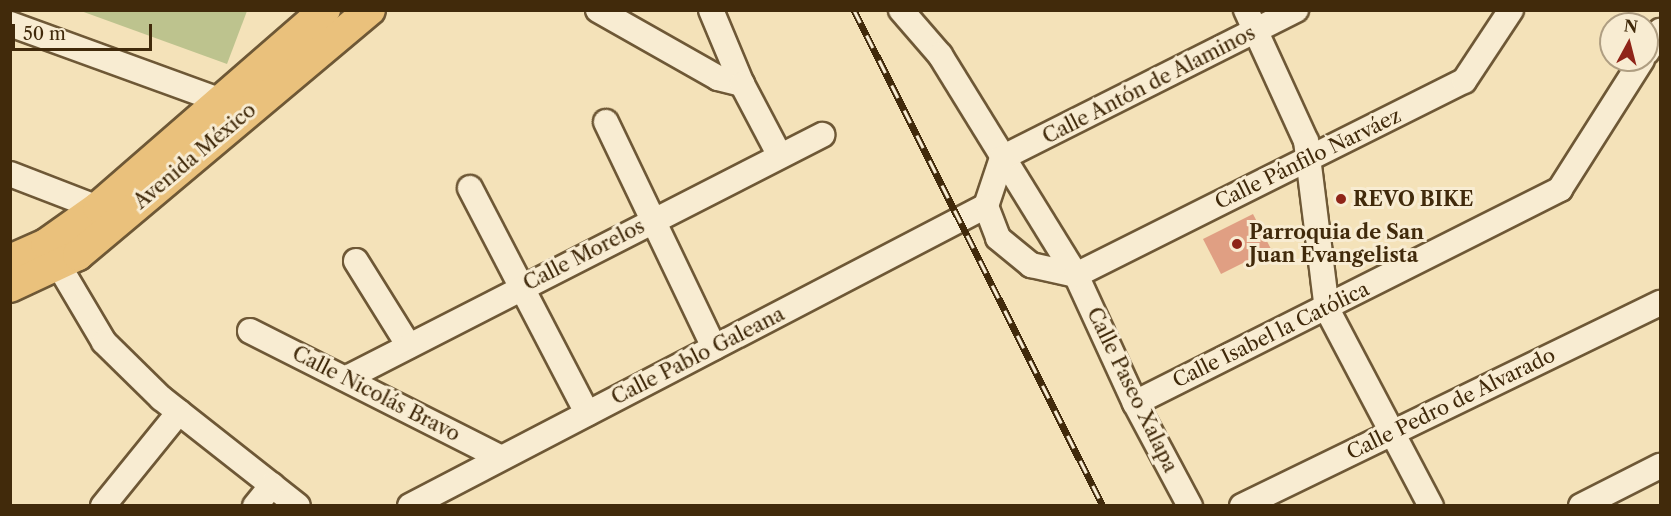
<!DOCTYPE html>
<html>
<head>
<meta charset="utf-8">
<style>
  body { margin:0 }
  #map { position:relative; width:1671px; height:516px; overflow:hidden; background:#f4e2b9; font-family:"Libre Caslon Text",serif }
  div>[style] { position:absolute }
  .green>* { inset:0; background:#bdc38e }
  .building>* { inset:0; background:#e09f83 }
  .roads { filter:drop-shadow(2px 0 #6e5836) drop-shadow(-2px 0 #6e5836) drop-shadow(0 2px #6e5836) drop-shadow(0 -2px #6e5836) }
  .minor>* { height:24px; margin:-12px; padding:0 12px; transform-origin:12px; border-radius:12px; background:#f8ecd2 }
  .major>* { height:30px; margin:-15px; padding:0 15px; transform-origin:15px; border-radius:15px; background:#eac17c }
  .rail>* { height:7px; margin-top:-3.5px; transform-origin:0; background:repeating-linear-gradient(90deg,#f8ecd2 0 14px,#412a0b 0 28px); box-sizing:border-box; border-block:2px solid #412a0b }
  .dots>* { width:16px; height:16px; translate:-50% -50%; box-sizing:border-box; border:3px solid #f8ecd2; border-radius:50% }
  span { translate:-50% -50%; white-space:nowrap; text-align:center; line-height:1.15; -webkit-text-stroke:6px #f8ecd2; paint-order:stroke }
  .street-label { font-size:20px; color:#412a0b }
  .poi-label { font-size:20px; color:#412a0b; font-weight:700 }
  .left { translate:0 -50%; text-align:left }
  .frame { position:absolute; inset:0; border:12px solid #412a0b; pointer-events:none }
  .north { position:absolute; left:1599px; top:12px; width:60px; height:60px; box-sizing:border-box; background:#f8ecd2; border:2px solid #af9e82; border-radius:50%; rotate:7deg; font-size:16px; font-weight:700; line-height:24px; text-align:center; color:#412a0b }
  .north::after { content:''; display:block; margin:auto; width:21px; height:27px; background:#8f2418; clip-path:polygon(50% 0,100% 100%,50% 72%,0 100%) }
  .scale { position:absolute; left:12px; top:24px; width:140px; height:27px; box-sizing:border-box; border:3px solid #412a0b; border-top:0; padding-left:8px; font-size:18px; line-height:21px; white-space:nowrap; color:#412a0b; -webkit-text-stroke:4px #f8ecd2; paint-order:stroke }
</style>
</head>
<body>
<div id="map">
  <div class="green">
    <div style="clip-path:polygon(81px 11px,247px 11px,227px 64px)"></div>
  </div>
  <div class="building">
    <div style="clip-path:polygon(1253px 214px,1271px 249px,1221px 274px,1203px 239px)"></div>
  </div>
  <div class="roads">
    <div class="minor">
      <div style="left:598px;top:10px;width:138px;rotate:29.5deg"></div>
      <div style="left:718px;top:78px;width:25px;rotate:14deg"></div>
      <div style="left:711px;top:10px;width:80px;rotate:67.3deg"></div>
      <div style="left:742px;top:84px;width:81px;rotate:62.2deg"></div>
      <div style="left:901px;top:10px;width:60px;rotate:49.1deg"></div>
      <div style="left:940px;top:55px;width:259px;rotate:58.3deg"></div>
      <div style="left:1076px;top:275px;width:141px;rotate:65.3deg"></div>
      <div style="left:1135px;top:403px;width:117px;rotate:61.9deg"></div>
      <div style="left:1246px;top:10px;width:144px;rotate:65.4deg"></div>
      <div style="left:1306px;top:141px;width:169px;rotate:82.9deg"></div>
      <div style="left:1327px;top:309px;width:223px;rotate:62.2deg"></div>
      <div style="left:1296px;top:10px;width:329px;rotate:153.3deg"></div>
      <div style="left:1002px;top:158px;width:51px;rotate:108.4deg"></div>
      <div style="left:986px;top:206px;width:34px;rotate:69deg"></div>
      <div style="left:998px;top:238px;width:43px;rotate:39.3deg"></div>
      <div style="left:1031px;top:265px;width:46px;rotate:12.5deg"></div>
      <div style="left:1076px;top:275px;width:434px;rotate:-26.6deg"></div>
      <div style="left:1464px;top:81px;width:85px;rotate:-56.5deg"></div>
      <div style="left:10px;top:24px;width:222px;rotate:20deg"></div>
      <div style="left:1647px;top:52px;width:25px;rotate:-58deg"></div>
      <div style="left:606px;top:122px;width:250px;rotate:64.4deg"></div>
      <div style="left:10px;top:174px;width:108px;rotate:21.1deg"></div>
      <div style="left:470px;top:188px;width:254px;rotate:62.5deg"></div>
      <div style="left:49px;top:249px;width:108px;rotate:59.4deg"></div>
      <div style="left:104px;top:342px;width:80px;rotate:44.5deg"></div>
      <div style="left:161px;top:398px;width:174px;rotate:38.2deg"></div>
      <div style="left:356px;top:261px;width:100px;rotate:58.1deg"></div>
      <div style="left:250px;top:331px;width:281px;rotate:26.8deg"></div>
      <div style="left:347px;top:378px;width:534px;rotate:-27.09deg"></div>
      <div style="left:1135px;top:403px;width:476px;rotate:-26.7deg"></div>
      <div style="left:1560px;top:189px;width:153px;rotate:-57.6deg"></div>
      <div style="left:103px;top:506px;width:121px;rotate:-51deg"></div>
      <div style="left:255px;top:506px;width:27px;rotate:-51deg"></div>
      <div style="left:410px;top:506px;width:649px;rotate:-27.51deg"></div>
      <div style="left:1242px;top:506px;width:465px;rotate:-25.9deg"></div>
      <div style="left:1581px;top:506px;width:89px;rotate:-26.9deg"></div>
    </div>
    <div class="major">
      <div style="left:10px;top:260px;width:39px;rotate:-24deg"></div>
      <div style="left:46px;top:244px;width:64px;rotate:-35.4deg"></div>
      <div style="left:98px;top:207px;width:301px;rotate:-41deg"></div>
      <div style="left:10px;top:287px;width:75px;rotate:-25.2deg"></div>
      <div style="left:78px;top:255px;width:381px;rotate:-40deg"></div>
    </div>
  </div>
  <div class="rail">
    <div style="left:854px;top:10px;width:555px;rotate:63.34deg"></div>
  </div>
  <div class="dots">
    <div style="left:1341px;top:199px;background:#8f2418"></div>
    <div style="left:1237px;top:244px;background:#8f2418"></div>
  </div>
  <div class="street-label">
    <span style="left:1149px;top:85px;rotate:-27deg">Calle Antón de Alaminos</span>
    <span style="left:195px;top:156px;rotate:-40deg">Avenida México</span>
    <span style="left:1308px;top:159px;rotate:-26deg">Calle Pánfilo Narváez</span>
    <span style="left:584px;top:255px;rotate:-27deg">Calle Morelos</span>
    <span style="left:1271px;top:335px;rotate:-26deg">Calle Isabel la Católica</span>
    <span style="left:698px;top:356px;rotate:-27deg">Calle Pablo Galeana</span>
    <span style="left:1132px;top:390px;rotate:64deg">Calle Paseo Xalapa</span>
    <span style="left:376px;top:394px;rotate:27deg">Calle Nicolás Bravo</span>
    <span style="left:1451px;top:404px;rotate:-26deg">Calle Pedro de Alvarado</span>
  </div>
  <div class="poi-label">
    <span class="left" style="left:1353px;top:199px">REVO BIKE</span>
    <span class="left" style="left:1249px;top:244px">Parroquia de San<br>Juan Evangelista</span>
  </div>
  <div class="frame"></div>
  <div class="north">N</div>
  <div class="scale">50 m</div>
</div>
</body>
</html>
